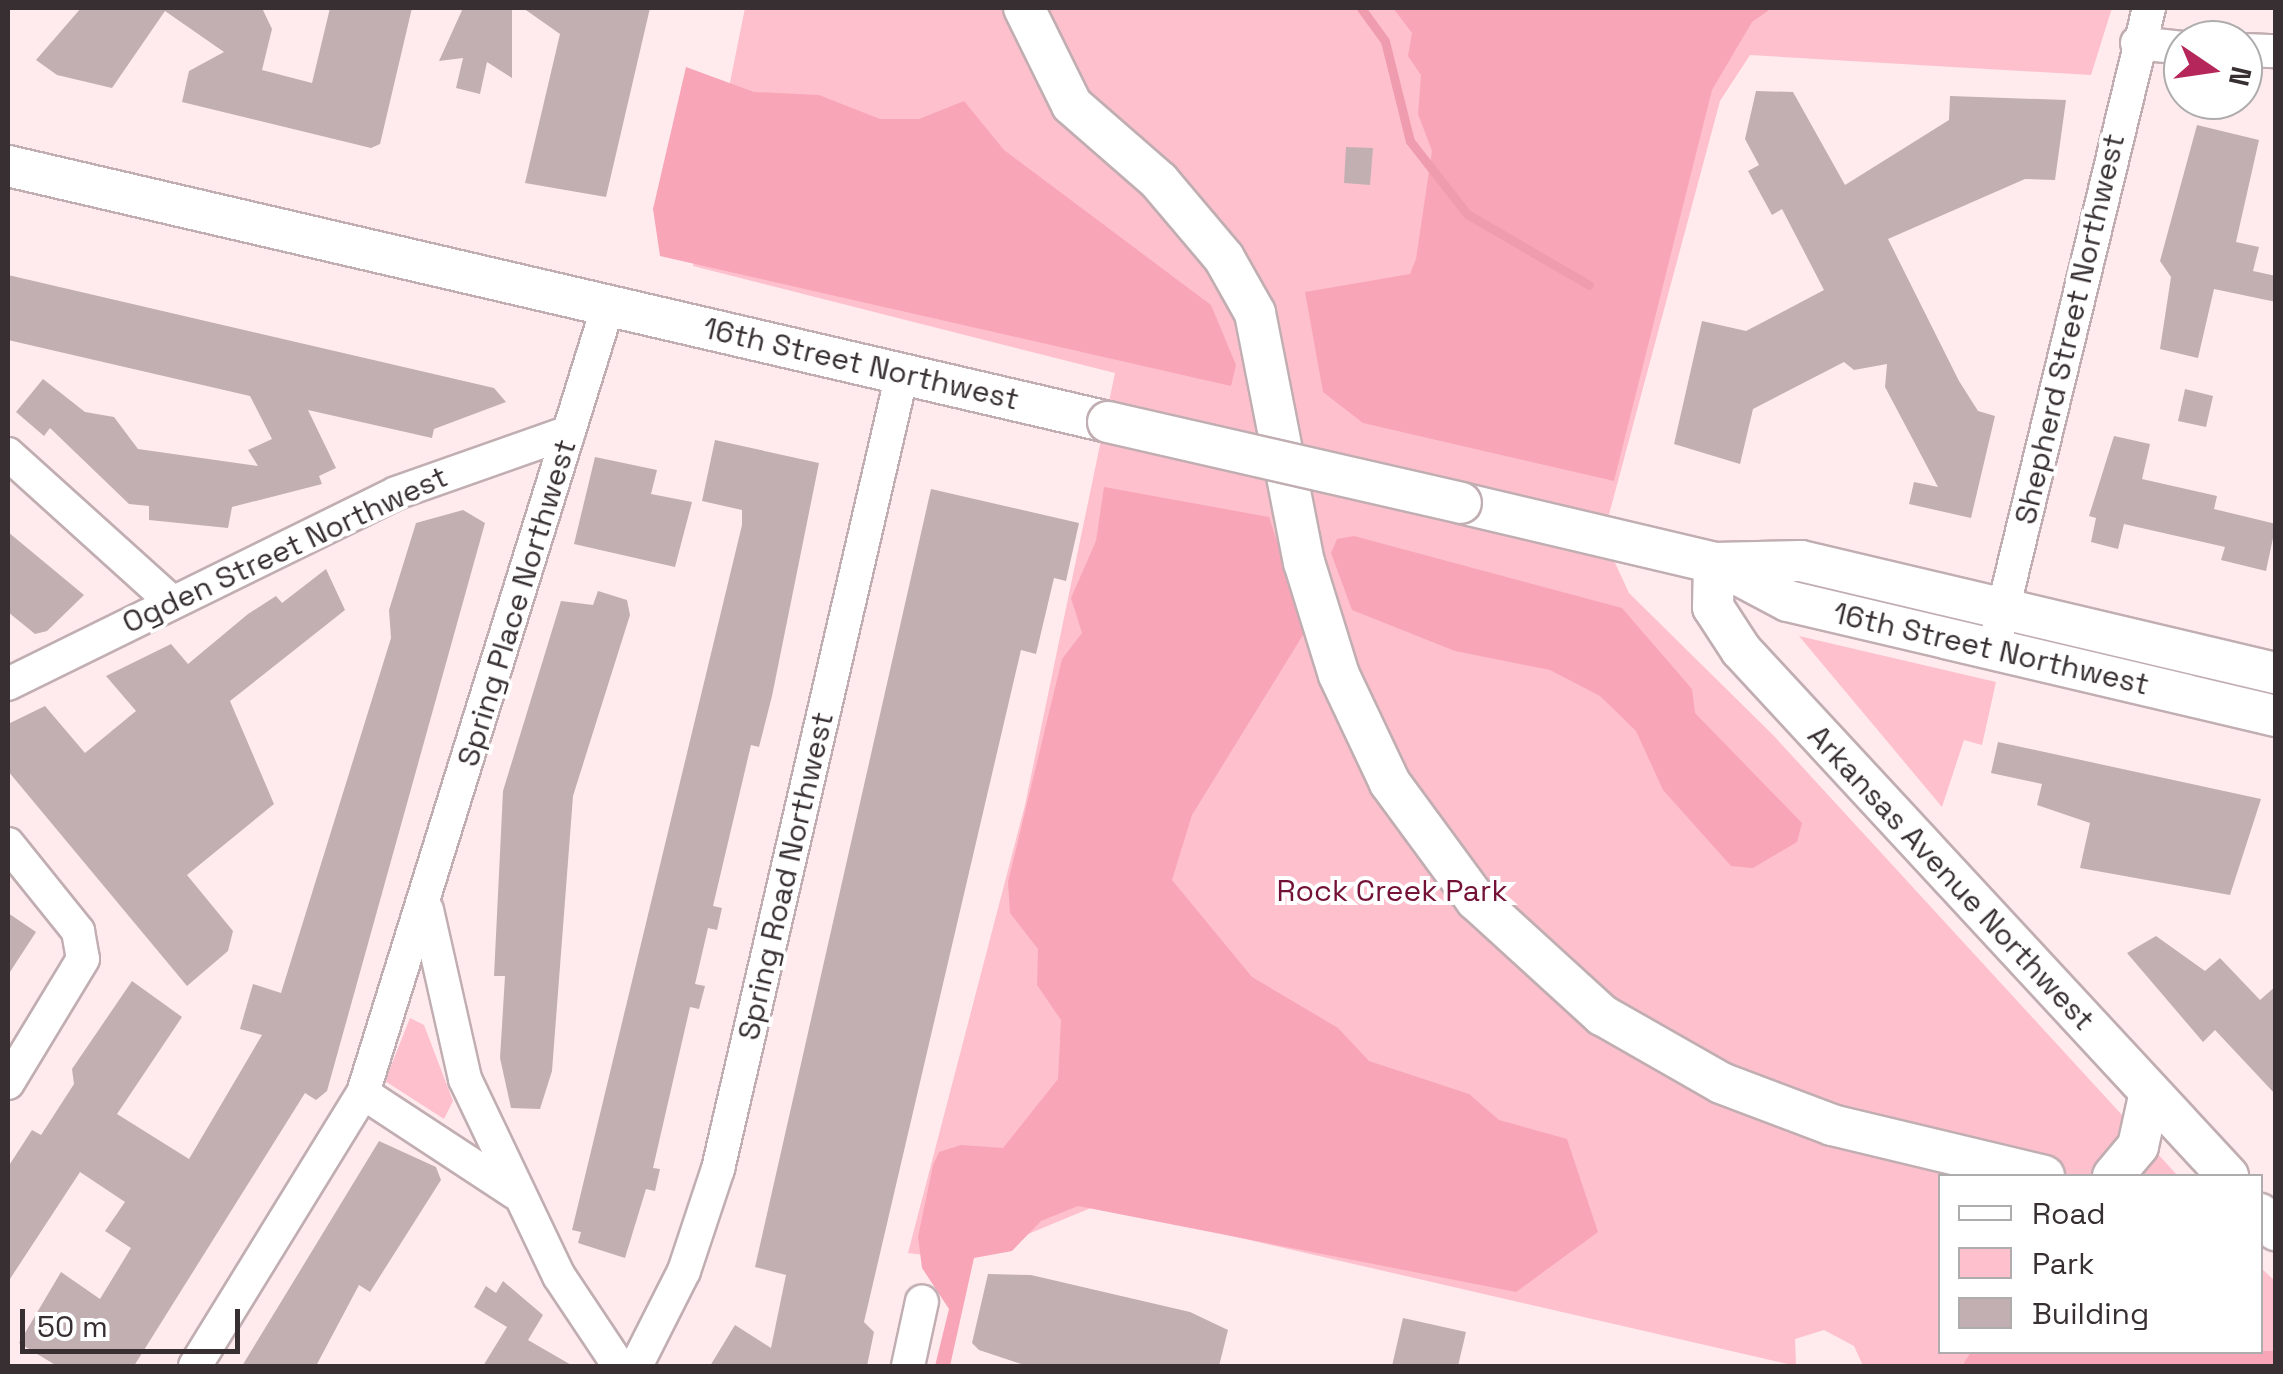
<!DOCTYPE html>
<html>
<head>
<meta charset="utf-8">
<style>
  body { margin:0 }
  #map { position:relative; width:2283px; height:1374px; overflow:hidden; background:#ffebee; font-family:"Space Grotesk",sans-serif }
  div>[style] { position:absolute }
  .green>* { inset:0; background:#fdc0cc }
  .forest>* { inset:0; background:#f9a5b8 }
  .stream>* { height:9px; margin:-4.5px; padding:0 4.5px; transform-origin:4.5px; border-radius:4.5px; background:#ef9caf }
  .building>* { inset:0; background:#c2afb2 }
  .roads { filter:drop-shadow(2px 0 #c1aeb2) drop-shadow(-2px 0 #c1aeb2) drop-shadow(0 2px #c1aeb2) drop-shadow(0 -2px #c1aeb2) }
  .minor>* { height:32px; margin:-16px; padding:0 16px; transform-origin:16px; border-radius:16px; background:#fff }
  .major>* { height:40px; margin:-20px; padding:0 20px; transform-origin:20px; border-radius:20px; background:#fff }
  .bridges { filter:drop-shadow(2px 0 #c1aeb2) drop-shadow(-2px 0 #c1aeb2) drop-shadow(0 2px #c1aeb2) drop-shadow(0 -2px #c1aeb2) }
  .major-bridge>* { height:40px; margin:-20px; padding:0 20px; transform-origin:20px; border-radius:20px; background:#fff }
  span { translate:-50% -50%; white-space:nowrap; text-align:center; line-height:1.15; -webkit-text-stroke:8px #fff; paint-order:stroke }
  .street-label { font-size:30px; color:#372f31 }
  .park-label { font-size:30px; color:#731236 }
  .frame { position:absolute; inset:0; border:10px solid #372f31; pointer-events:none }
  .legend { position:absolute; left:1938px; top:1174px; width:325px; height:180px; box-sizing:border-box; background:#fff; border:2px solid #afacad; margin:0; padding:12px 18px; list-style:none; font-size:30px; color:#372f31 }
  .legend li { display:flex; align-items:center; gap:20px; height:50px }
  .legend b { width:50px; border:2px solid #afacad }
  .north { position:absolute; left:2163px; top:20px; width:100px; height:100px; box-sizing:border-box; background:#fff; border:2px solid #afacad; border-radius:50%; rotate:103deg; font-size:28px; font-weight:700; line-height:40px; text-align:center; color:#372f31 }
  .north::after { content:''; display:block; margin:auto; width:35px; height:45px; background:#b5275a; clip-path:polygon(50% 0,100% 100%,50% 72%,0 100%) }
  .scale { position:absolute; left:20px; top:1309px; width:220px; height:45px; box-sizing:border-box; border:5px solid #372f31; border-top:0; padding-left:12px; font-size:30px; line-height:35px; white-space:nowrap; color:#372f31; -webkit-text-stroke:8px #fff; paint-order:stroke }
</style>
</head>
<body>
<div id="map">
  <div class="green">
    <div style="clip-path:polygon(745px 8px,2112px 8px,2091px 75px,1750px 55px,1720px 101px,1603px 537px,1629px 593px,1773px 735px,2178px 1176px,1940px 1176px,1940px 1352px,2260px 1352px,2261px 1268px,2275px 1281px,2275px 1366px,1863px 1366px,1854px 1346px,1824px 1330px,1795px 1339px,1796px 1366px,1098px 1205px,965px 1260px,908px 1253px,1025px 805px,1115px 373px,693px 266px)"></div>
    <div style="clip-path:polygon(1799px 636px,1996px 682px,1982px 745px,1964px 740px,1942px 807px)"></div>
    <div style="clip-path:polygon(410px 1018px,424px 1025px,453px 1101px,444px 1119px,385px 1081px)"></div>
  </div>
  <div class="forest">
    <div style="clip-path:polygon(1393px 8px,1772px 8px,1752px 22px,1712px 90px,1614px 481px,1363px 423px,1323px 392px,1305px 292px,1410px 274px,1416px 259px,1432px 151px,1418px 114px,1421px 75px,1408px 56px,1412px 33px)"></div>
    <div style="clip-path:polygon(686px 67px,754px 92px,819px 95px,880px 119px,919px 119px,964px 101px,1004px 150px,1211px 305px,1236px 365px,1231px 386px,660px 256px,653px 209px)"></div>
    <div style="clip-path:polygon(1104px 487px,1269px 517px,1306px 630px,1192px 815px,1172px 880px,1252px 977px,1338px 1028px,1369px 1061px,1469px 1094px,1499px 1120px,1567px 1139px,1598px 1232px,1516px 1292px,1078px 1206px,1041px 1221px,1012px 1251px,974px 1258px,950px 1366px,935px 1366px,949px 1309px,922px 1268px,918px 1237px,933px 1165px,939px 1152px,961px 1145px,1003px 1148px,1058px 1079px,1061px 1020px,1037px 985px,1038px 949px,1010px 913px,1008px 882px,1062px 659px,1082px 633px,1071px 598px,1096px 541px)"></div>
    <div style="clip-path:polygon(1354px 536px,1622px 608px,1692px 689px,1695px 713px,1802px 823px,1797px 842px,1753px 868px,1731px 866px,1663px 790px,1636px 731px,1600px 696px,1550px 670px,1455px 651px,1352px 610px,1331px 553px,1337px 539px)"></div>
    <div style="clip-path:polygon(2275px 1351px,2275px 1366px,1962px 1366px,1971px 1352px)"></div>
  </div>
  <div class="stream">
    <div style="left:1361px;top:8px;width:41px;rotate:54deg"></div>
    <div style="left:1385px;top:41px;width:103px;rotate:76deg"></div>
    <div style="left:1410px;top:141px;width:93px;rotate:52deg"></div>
    <div style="left:1467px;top:214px;width:141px;rotate:30.2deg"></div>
  </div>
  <div class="building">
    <div style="clip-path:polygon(81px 8px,262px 8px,272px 29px,262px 70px,312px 83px,330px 8px,412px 8px,380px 144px,371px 148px,182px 102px,189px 71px,224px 52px,165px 11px,112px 88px,57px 75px,36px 60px)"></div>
    <div style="clip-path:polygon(463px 8px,512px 8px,512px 78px,487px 62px,480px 94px,456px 88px,463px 58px,439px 61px)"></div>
    <div style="clip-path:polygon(523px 8px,650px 8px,606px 197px,525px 183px,560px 34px)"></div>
    <div style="clip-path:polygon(1756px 91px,1793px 92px,1845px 185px,1949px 120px,1950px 96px,2066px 100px,2055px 180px,2025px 179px,1888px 239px,1959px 381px,1978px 411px,1995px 416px,1971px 518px,1909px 504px,1914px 482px,1938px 487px,1885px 387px,1887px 364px,1854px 370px,1844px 362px,1753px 409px,1740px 464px,1674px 444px,1702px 321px,1746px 331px,1824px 290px,1782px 209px,1772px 215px,1748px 171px,1759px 165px,1745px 139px)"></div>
    <div style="clip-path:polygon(2197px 125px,2259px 140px,2236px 242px,2259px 247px,2253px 271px,2276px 276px,2276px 302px,2214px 289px,2198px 358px,2160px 349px,2171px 277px,2160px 261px)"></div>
    <div style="clip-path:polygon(1346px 147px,1373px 148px,1370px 185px,1344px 183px)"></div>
    <div style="clip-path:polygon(8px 275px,494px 388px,506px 402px,434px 429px,432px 438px,308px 410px,336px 468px,319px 476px,322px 484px,232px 507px,228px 528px,149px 520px,149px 506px,129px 504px,50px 428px,44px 436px,16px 412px,43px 379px,85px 412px,114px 417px,138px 449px,258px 466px,248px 450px,272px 439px,250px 396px,8px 340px)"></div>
    <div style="clip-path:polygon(2185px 389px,2213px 396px,2206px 427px,2178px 421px)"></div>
    <div style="clip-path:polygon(2114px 436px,2150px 444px,2142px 479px,2217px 496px,2214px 509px,2276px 524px,2266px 571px,2221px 560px,2225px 547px,2124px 524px,2118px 549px,2091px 542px,2096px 518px,2089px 516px)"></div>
    <div style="clip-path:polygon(715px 440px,819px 463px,772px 696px,759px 747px,751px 745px,713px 906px,722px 908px,717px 930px,708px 928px,695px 984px,705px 986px,699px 1009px,690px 1007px,653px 1168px,660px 1169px,655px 1191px,646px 1189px,625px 1258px,578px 1243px,581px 1232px,572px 1230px,742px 525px,742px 510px,702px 501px)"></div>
    <div style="clip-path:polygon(595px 457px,657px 470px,651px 494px,692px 502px,675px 567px,574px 544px)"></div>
    <div style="clip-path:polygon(931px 489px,1079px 523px,1066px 581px,1054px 578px,1036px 654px,1021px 650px,864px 1322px,874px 1332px,867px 1366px,710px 1366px,735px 1325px,771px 1348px,786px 1275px,755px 1267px)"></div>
    <div style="clip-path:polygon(463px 510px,485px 523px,327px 1091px,316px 1100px,305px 1093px,134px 1366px,57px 1366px,19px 1343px,61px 1272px,100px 1299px,131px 1248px,105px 1231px,125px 1202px,80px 1172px,8px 1282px,8px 1167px,32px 1130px,41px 1135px,74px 1084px,72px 1069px,132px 981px,182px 1017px,117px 1114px,189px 1159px,262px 1035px,240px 1029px,253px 984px,281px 993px,391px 638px,389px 610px,416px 523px)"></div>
    <div style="clip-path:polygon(8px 532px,84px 595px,47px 631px,35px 634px,8px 612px)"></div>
    <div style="clip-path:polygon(326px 569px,345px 610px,230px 701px,274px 804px,187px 875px,233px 931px,228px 951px,187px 986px,8px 771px,8px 724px,45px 706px,85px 753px,136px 711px,106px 676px,171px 644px,188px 664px,248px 614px,276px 596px,282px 603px)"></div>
    <div style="clip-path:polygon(598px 591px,627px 600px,630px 615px,573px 796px,552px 1071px,540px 1109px,511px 1108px,500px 1058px,505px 976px,494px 976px,503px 791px,561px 601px,593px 605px)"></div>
    <div style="clip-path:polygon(1998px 742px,2261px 799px,2230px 895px,2080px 868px,2090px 823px,2037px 805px,2042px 784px,1991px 773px)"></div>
    <div style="clip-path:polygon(8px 913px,36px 932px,8px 975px)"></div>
    <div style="clip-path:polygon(2156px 936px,2205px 971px,2220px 958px,2260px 1000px,2276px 986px,2276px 1095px,2215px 1030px,2203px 1042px,2127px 953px)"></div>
    <div style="clip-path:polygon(379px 1141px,436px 1167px,441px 1180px,370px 1292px,359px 1285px,316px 1366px,242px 1366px)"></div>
    <div style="clip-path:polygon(988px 1274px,1031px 1275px,1190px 1312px,1228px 1330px,1219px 1366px,1027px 1366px,979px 1350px,972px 1343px)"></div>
    <div style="clip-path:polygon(503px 1281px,543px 1315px,528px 1340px,573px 1366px,483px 1366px,507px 1327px,474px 1307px,486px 1286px,496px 1293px)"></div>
    <div style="clip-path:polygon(1403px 1318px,1466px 1332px,1458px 1366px,1392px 1366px)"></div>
  </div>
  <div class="roads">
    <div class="minor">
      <div style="left:2137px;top:43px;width:46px;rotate:6.2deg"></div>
      <div style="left:2243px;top:50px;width:33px;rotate:2deg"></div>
      <div style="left:8px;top:454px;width:221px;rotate:42.1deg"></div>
      <div style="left:1993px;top:651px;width:662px;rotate:-76.36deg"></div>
      <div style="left:8px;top:684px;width:432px;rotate:-26.2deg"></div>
      <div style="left:396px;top:493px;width:183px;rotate:-19.4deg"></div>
      <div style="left:8px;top:844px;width:112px;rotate:51.2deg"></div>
      <div style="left:78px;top:931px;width:28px;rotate:80deg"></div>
      <div style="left:83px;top:959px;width:145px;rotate:121.2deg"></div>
      <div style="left:427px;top:910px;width:173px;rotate:77.3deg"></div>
      <div style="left:465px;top:1079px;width:218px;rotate:64.5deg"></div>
      <div style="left:559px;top:1276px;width:108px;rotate:56.3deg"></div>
      <div style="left:363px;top:1093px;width:182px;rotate:33.3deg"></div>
      <div style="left:195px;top:1366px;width:321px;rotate:-58.4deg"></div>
      <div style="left:363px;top:1093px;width:824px;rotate:-72.71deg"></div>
      <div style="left:636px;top:1366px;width:106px;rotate:-63.2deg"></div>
      <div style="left:684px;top:1271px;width:108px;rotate:-71.6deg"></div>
      <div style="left:718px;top:1169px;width:816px;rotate:-76.97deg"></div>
      <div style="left:908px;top:1366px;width:66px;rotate:-77.8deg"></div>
    </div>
    <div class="major">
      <div style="left:1024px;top:8px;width:108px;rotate:63.7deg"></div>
      <div style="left:1072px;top:105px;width:116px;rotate:41.1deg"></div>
      <div style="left:1159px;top:181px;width:101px;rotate:49.8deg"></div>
      <div style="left:1224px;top:258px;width:63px;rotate:60.6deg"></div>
      <div style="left:1255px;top:313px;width:254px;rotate:78.9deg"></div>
      <div style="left:1304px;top:562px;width:118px;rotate:72.8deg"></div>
      <div style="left:1339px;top:675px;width:119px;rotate:64.7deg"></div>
      <div style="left:1390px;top:783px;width:145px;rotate:53.7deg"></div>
      <div style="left:1476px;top:900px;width:171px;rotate:42.4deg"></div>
      <div style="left:1602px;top:1015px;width:137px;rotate:29.7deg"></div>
      <div style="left:1721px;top:1083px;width:119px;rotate:20.7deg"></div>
      <div style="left:1832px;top:1125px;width:218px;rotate:13.5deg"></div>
      <div style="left:8px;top:166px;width:1129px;rotate:13.1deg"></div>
      <div style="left:1461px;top:503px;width:260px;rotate:13.3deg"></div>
      <div style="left:1714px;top:563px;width:87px;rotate:-1.3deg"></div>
      <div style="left:1801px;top:561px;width:488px;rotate:13.3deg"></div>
      <div style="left:1714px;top:563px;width:44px;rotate:91.3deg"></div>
      <div style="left:1713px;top:607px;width:51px;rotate:56.9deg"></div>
      <div style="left:1741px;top:650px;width:717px;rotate:47.2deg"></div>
      <div style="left:1718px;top:564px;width:79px;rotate:27.9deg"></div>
      <div style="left:1788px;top:601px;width:501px;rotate:13.26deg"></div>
      <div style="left:2113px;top:1176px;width:39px;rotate:-50deg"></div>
      <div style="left:2138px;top:1146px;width:55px;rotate:-77.5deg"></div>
      <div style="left:2260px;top:1214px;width:23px;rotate:45deg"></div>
    </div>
  </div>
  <div class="bridges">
    <div class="major-bridge">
      <div style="left:1108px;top:422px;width:362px;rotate:12.9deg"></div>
    </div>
  </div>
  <div class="street-label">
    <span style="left:2070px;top:329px;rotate:-77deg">Shepherd Street Northwest</span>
    <span style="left:861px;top:364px;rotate:13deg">16th Street Northwest</span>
    <span style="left:285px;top:550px;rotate:-25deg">Ogden Street Northwest</span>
    <span style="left:517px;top:603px;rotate:-73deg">Spring Place Northwest</span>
    <span style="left:1991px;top:649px;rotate:13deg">16th Street Northwest</span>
    <span style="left:786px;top:876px;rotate:-77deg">Spring Road Northwest</span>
    <span style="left:1951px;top:878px;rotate:47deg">Arkansas Avenue Northwest</span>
  </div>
  <div class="park-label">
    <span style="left:1392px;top:891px">Rock Creek Park</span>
  </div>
  <div class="frame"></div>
  <ul class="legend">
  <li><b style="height:12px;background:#fff"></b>Road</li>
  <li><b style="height:28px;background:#fdc0cc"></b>Park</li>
  <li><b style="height:28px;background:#c2afb2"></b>Building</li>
  </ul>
  <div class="north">N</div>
  <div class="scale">50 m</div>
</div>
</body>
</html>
